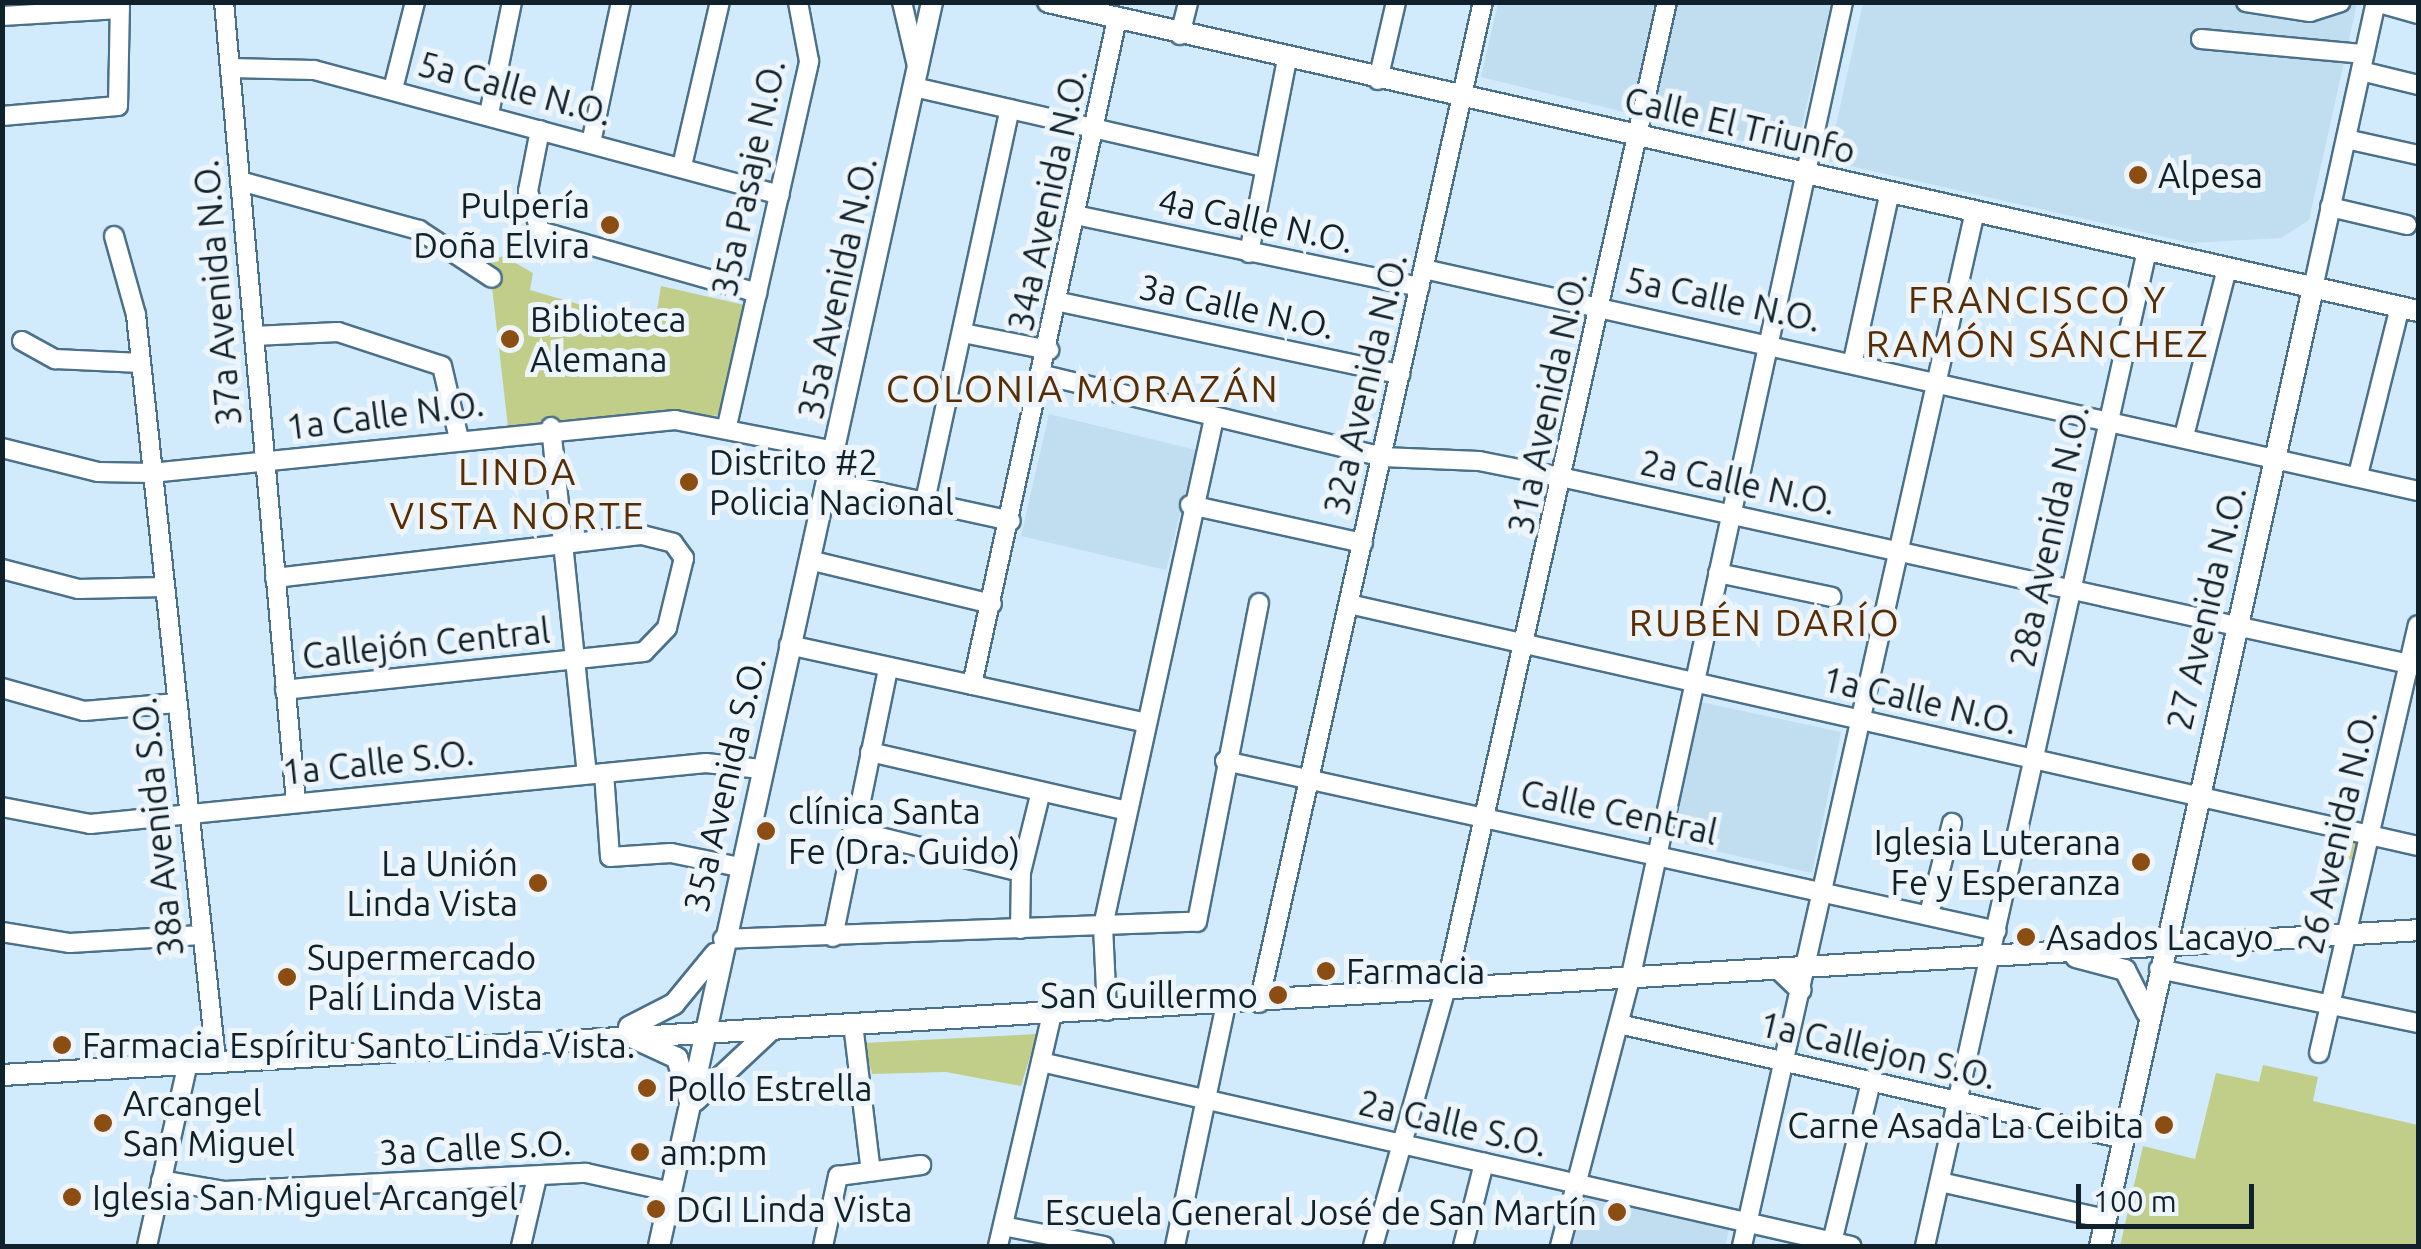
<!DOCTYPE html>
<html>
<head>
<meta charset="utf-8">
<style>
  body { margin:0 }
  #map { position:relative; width:2421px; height:1249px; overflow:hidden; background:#d2ebfc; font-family:Ubuntu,sans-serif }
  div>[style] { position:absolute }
  .built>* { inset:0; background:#c1ddf0 }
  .green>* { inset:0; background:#c0ce89 }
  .roads { filter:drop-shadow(2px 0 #4b718a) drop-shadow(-2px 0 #4b718a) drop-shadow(0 2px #4b718a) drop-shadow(0 -2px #4b718a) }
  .minor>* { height:18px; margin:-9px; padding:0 9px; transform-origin:9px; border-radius:9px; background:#fff }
  .major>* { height:20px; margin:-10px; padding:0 10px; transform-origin:10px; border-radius:10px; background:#fff }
  .dots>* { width:28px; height:28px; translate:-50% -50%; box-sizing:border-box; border:5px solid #edf5fb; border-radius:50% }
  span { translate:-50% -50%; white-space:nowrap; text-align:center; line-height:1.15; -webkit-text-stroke:10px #edf5fb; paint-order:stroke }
  .street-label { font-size:35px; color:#11212b }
  .poi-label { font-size:35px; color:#11212b }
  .left { translate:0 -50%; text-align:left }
  .right { translate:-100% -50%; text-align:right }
  .neighbourhood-label { font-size:38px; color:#572d03; letter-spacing:2.5px }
  .frame { position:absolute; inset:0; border:5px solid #11212b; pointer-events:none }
  .scale { position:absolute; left:2076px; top:1184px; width:178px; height:45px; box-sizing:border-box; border:5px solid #11212b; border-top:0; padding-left:12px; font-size:30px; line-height:35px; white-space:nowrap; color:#11212b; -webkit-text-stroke:8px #edf5fb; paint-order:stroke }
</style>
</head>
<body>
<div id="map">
  <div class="built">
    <div style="clip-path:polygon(1498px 3px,1831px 3px,1795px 154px,1481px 77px)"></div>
    <div style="clip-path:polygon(1863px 3px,2357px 3px,2309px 220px,2281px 238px,2191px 243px,1828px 161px)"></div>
    <div style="clip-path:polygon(1049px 414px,1196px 450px,1166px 570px,1021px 536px)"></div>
    <div style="clip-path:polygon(1701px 702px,1841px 732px,1812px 873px,1671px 841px)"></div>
    <div style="clip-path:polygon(1582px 1195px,1729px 1230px,1725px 1246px,1570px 1246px)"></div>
  </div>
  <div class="green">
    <div style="clip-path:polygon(503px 256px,533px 273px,530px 290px,612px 314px,655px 323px,661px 286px,749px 306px,725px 415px,508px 427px,489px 261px)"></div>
    <div style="clip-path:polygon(2328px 830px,2366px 838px,2360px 862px,2323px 853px)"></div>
    <div style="clip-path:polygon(1037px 1034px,1021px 1086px,946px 1072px,872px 1074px,864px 1043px)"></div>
    <div style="clip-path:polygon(2263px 1065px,2318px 1077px,2313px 1101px,2418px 1125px,2418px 1246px,2120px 1246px,2143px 1146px,2195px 1159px,2216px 1073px,2259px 1082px)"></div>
  </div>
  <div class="roads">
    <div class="minor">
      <div style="left:224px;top:2px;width:804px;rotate:84.86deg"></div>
      <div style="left:902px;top:2px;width:70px;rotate:76.8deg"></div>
      <div style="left:2246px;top:2px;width:65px;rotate:8.9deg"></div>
      <div style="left:2310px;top:12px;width:32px;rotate:-18deg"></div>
      <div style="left:2376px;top:2px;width:44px;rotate:15.9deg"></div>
      <div style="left:2px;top:16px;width:118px;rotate:-3.4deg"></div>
      <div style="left:1180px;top:35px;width:34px;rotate:-76deg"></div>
      <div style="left:2201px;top:39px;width:164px;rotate:5.3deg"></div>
      <div style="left:230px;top:68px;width:84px;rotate:1.4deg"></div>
      <div style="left:314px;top:70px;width:482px;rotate:15deg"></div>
      <div style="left:2361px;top:71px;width:59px;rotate:13.8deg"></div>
      <div style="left:1378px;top:80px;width:80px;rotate:-77deg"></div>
      <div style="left:914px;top:87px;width:359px;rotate:12.9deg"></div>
      <div style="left:393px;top:89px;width:90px;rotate:-75.8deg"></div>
      <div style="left:489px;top:114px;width:114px;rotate:-78.4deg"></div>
      <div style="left:2px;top:116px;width:116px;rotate:-4.9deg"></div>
      <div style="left:118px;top:106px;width:104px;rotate:-88.9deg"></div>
      <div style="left:540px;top:130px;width:62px;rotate:101.1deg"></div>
      <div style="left:528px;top:191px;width:42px;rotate:73.3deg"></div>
      <div style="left:540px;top:231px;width:226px;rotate:15.9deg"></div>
      <div style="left:2346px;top:139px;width:74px;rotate:12.5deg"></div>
      <div style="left:591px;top:143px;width:144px;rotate:-78deg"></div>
      <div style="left:682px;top:166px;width:168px;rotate:-77deg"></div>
      <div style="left:240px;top:181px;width:186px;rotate:15.3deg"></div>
      <div style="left:419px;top:230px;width:87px;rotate:33.3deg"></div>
      <div style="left:2330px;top:207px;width:79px;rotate:13.2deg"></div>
      <div style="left:1080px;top:216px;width:347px;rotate:11.8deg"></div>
      <div style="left:114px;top:236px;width:82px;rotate:74.4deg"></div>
      <div style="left:136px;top:315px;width:749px;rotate:83.87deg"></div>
      <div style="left:1249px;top:253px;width:198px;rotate:-78.9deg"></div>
      <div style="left:1424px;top:269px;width:1018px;rotate:12.59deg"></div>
      <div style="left:2313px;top:288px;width:293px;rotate:-77.6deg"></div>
      <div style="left:1060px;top:302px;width:348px;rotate:12deg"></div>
      <div style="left:963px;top:333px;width:88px;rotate:11.2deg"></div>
      <div style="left:254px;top:336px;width:84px;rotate:-2.7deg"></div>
      <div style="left:338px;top:332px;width:109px;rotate:18.1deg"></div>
      <div style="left:442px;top:366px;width:75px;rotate:76.9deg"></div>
      <div style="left:22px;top:341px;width:38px;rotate:29deg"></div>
      <div style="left:55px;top:359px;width:86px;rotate:2.7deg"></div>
      <div style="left:1853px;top:361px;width:173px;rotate:-77.7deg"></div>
      <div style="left:1044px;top:375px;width:348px;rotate:13.6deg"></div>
      <div style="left:1382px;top:457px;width:97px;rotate:2.4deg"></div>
      <div style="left:1479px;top:461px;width:88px;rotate:11.2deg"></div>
      <div style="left:1565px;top:478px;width:873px;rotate:12.43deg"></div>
      <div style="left:727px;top:426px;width:374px;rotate:-77.3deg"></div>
      <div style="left:809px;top:61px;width:60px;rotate:-100.6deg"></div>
      <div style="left:551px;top:427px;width:349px;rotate:84.1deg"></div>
      <div style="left:2184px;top:436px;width:173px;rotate:-75.6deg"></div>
      <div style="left:2px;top:448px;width:99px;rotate:14deg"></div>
      <div style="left:98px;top:472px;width:53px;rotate:1.1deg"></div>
      <div style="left:151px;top:473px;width:527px;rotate:-5.78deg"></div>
      <div style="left:675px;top:420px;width:162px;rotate:11deg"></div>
      <div style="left:2358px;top:475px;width:173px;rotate:-76deg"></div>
      <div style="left:828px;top:481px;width:187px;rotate:12.3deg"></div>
      <div style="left:925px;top:501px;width:401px;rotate:-77.8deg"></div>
      <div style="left:1190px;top:505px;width:177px;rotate:12.4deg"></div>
      <div style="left:809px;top:560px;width:188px;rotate:13.5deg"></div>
      <div style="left:2px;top:569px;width:79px;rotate:14.7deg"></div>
      <div style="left:78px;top:589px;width:86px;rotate:-1.3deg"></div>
      <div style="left:1718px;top:573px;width:116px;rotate:11.9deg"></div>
      <div style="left:275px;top:578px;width:370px;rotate:-6.7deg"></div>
      <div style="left:642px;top:535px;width:32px;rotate:14deg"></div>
      <div style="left:673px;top:543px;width:19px;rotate:54deg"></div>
      <div style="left:684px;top:558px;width:72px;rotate:103.7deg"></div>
      <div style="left:667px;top:628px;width:33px;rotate:134deg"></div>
      <div style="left:644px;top:652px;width:361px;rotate:174deg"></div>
      <div style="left:1349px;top:604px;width:1096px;rotate:12.76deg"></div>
      <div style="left:789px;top:645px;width:361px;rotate:12.3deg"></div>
      <div style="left:972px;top:685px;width:682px;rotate:-77.72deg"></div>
      <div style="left:2px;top:688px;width:85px;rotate:15.7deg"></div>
      <div style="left:84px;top:711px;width:93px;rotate:-4.9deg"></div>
      <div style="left:870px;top:752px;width:261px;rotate:12.9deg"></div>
      <div style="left:1225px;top:761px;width:790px;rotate:12.42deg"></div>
      <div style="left:604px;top:773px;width:84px;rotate:85.9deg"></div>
      <div style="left:610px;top:857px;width:61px;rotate:-3.8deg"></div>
      <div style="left:671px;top:853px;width:69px;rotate:11.6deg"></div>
      <div style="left:2px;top:807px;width:90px;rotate:10.9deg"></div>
      <div style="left:90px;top:824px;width:619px;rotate:-5.66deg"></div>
      <div style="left:706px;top:763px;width:55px;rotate:6.2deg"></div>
      <div style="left:852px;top:830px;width:174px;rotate:14deg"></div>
      <div style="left:1929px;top:914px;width:94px;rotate:-75.8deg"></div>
      <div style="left:1020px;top:929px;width:57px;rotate:-89deg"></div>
      <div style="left:1021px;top:872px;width:83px;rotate:-76.1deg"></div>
      <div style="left:2px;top:932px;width:69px;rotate:9.2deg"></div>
      <div style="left:70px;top:943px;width:131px;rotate:-3.5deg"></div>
      <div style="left:833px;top:937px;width:275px;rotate:-78.4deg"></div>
      <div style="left:723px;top:939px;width:474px;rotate:-2.1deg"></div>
      <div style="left:1197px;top:922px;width:325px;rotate:-79deg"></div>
      <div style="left:2159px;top:969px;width:265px;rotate:11.8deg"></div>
      <div style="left:1259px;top:1003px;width:1026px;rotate:-77.39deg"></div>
      <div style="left:1107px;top:1011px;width:85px;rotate:-92.7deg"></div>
      <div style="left:1103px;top:926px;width:520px;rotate:-77.67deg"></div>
      <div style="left:853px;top:1024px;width:142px;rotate:83.1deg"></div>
      <div style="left:1619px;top:1024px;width:518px;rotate:12.83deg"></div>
      <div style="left:2319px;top:1053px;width:439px;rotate:-77deg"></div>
      <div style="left:1041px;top:1062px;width:831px;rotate:12.8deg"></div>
      <div style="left:161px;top:1180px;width:65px;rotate:9.8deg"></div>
      <div style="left:225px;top:1191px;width:361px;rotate:-2.9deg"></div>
      <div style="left:586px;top:1173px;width:88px;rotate:12.5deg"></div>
      <div style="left:1940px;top:1182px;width:170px;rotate:12.6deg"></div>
      <div style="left:1003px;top:1226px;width:103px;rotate:11.2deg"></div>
      <div style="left:1832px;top:1242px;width:165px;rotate:-76.3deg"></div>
      <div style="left:147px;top:1246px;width:189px;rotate:-77.4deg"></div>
      <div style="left:521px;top:1246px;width:71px;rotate:-76.9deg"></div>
      <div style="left:823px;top:1246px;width:72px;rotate:-77.9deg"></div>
      <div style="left:838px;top:1176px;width:84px;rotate:-7.5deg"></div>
      <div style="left:998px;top:1246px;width:238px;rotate:-76.9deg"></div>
      <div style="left:1175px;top:1246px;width:246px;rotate:-78.1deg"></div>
      <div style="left:1373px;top:1246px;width:265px;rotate:-74.2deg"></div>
      <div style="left:1445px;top:991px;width:1014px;rotate:-77.35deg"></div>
      <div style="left:1463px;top:1246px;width:86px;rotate:-75.8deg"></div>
      <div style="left:1560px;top:1246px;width:275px;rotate:-75.3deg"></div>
      <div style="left:1630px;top:980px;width:1001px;rotate:-77.71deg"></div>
      <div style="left:1742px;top:1246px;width:1061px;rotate:-77.31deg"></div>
      <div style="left:1925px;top:1246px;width:1020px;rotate:-77.43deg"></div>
    </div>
    <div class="major">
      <div style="left:1048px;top:2px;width:1404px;rotate:12.71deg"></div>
      <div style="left:2076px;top:957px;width:51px;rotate:14.9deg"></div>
      <div style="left:2125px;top:970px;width:48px;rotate:62.9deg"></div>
      <div style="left:1779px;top:969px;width:30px;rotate:44deg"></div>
      <div style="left:629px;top:1027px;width:51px;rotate:-27.1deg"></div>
      <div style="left:674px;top:1004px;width:65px;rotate:-50.6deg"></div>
      <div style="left:629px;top:1036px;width:53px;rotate:24.6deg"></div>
      <div style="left:677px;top:1058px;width:43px;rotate:73.7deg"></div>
      <div style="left:2px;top:1075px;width:2420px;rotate:-3.43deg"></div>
      <div style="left:695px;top:1101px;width:105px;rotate:-43.1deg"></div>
      <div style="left:659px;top:1246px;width:1274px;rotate:-77.62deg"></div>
      <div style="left:2100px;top:1246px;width:981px;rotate:-77.46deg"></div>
    </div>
  </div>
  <div class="dots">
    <div style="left:2138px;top:175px;background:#8b4d11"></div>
    <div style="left:610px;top:225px;background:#8b4d11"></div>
    <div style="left:510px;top:339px;background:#8b4d11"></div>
    <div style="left:689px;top:482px;background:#8b4d11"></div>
    <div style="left:766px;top:831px;background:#8b4d11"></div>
    <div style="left:2141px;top:862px;background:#8b4d11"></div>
    <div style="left:538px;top:883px;background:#8b4d11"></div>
    <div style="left:2026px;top:937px;background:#8b4d11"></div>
    <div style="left:1326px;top:971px;background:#8b4d11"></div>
    <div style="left:287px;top:977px;background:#8b4d11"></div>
    <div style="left:1278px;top:995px;background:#8b4d11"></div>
    <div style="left:62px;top:1045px;background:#8b4d11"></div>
    <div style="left:647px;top:1088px;background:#8b4d11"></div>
    <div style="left:103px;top:1123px;background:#8b4d11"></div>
    <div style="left:2164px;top:1125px;background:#8b4d11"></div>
    <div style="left:640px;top:1152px;background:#8b4d11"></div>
    <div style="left:72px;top:1197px;background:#8b4d11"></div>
    <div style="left:656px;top:1209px;background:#8b4d11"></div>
    <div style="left:1617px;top:1212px;background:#8b4d11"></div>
  </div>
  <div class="street-label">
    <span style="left:515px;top:88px;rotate:15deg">5a Calle N.O.</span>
    <span style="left:1740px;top:125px;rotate:13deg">Calle El Triunfo</span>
    <span style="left:748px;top:178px;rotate:-78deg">35a Pasaje N.O.</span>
    <span style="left:1047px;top:200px;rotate:-78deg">34a Avenida N.O.</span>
    <span style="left:1256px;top:220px;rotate:12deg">4a Calle N.O.</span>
    <span style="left:837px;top:288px;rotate:-78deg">35a Avenida N.O.</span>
    <span style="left:217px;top:293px;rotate:-95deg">37a Avenida N.O.</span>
    <span style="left:1723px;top:299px;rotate:12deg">5a Calle N.O.</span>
    <span style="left:1237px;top:306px;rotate:12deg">3a Calle N.O.</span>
    <span style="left:1365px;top:384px;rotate:-77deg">32a Avenida N.O.</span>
    <span style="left:1547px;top:403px;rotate:-78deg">31a Avenida N.O.</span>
    <span style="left:385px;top:415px;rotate:-7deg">1a Calle N.O.</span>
    <span style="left:1738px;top:482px;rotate:12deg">2a Calle N.O.</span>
    <span style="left:2049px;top:536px;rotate:-78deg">28a Avenida N.O.</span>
    <span style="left:2206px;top:608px;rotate:-77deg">27 Avenida N.O.</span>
    <span style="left:426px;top:643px;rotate:-6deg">Callejón Central</span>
    <span style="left:1920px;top:700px;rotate:13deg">1a Calle N.O.</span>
    <span style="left:378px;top:762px;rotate:-6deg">1a Calle S.O.</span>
    <span style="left:724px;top:784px;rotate:-77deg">35a Avenida S.O.</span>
    <span style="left:1619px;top:812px;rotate:12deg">Calle Central</span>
    <span style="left:157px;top:827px;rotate:-96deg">38a Avenida S.O.</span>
    <span style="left:2337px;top:832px;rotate:-77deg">26 Avenida N.O.</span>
    <span style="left:1878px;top:1050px;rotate:13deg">1a Callejon S.O.</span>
    <span style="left:1453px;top:1123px;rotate:13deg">2a Calle S.O.</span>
    <span style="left:475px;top:1147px;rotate:-3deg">3a Calle S.O.</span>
  </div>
  <div class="poi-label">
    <span class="left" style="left:2158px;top:175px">Alpesa</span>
    <span class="right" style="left:590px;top:225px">Pulpería<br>Doña Elvira</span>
    <span class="left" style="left:530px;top:339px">Biblioteca<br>Alemana</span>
    <span class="left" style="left:709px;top:482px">Distrito #2<br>Policia Nacional</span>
    <span class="left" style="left:788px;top:831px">clínica Santa<br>Fe (Dra. Guido)</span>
    <span class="right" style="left:2121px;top:862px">Iglesia Luterana<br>Fe y Esperanza</span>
    <span class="right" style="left:518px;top:883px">La Unión<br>Linda Vista</span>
    <span class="left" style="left:2046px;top:937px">Asados Lacayo</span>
    <span class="left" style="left:307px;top:977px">Supermercado<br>Palí Linda Vista</span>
    <span class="left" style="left:1346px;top:971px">Farmacia</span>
    <span class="right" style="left:1258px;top:995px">San Guillermo</span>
    <span class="left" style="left:82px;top:1045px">Farmacia Espíritu Santo Linda Vista.</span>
    <span class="left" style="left:667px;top:1088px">Pollo Estrella</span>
    <span class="left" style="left:123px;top:1123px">Arcangel<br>San Miguel</span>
    <span class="right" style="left:2144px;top:1125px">Carne Asada La Ceibita</span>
    <span class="left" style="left:660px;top:1152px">am:pm</span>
    <span class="left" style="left:92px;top:1197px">Iglesia San Miguel Arcangel</span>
    <span class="left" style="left:676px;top:1209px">DGI Linda Vista</span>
    <span class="right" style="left:1597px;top:1212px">Escuela General José de San Martín</span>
  </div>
  <div class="neighbourhood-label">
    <span style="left:2038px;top:322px">FRANCISCO Y<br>RAMÓN SÁNCHEZ</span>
    <span style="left:1083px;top:389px">COLONIA MORAZÁN</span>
    <span style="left:518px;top:494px">LINDA<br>VISTA NORTE</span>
    <span style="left:1765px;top:623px">RUBÉN DARÍO</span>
  </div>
  <div class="frame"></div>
  <div class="scale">100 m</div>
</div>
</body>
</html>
